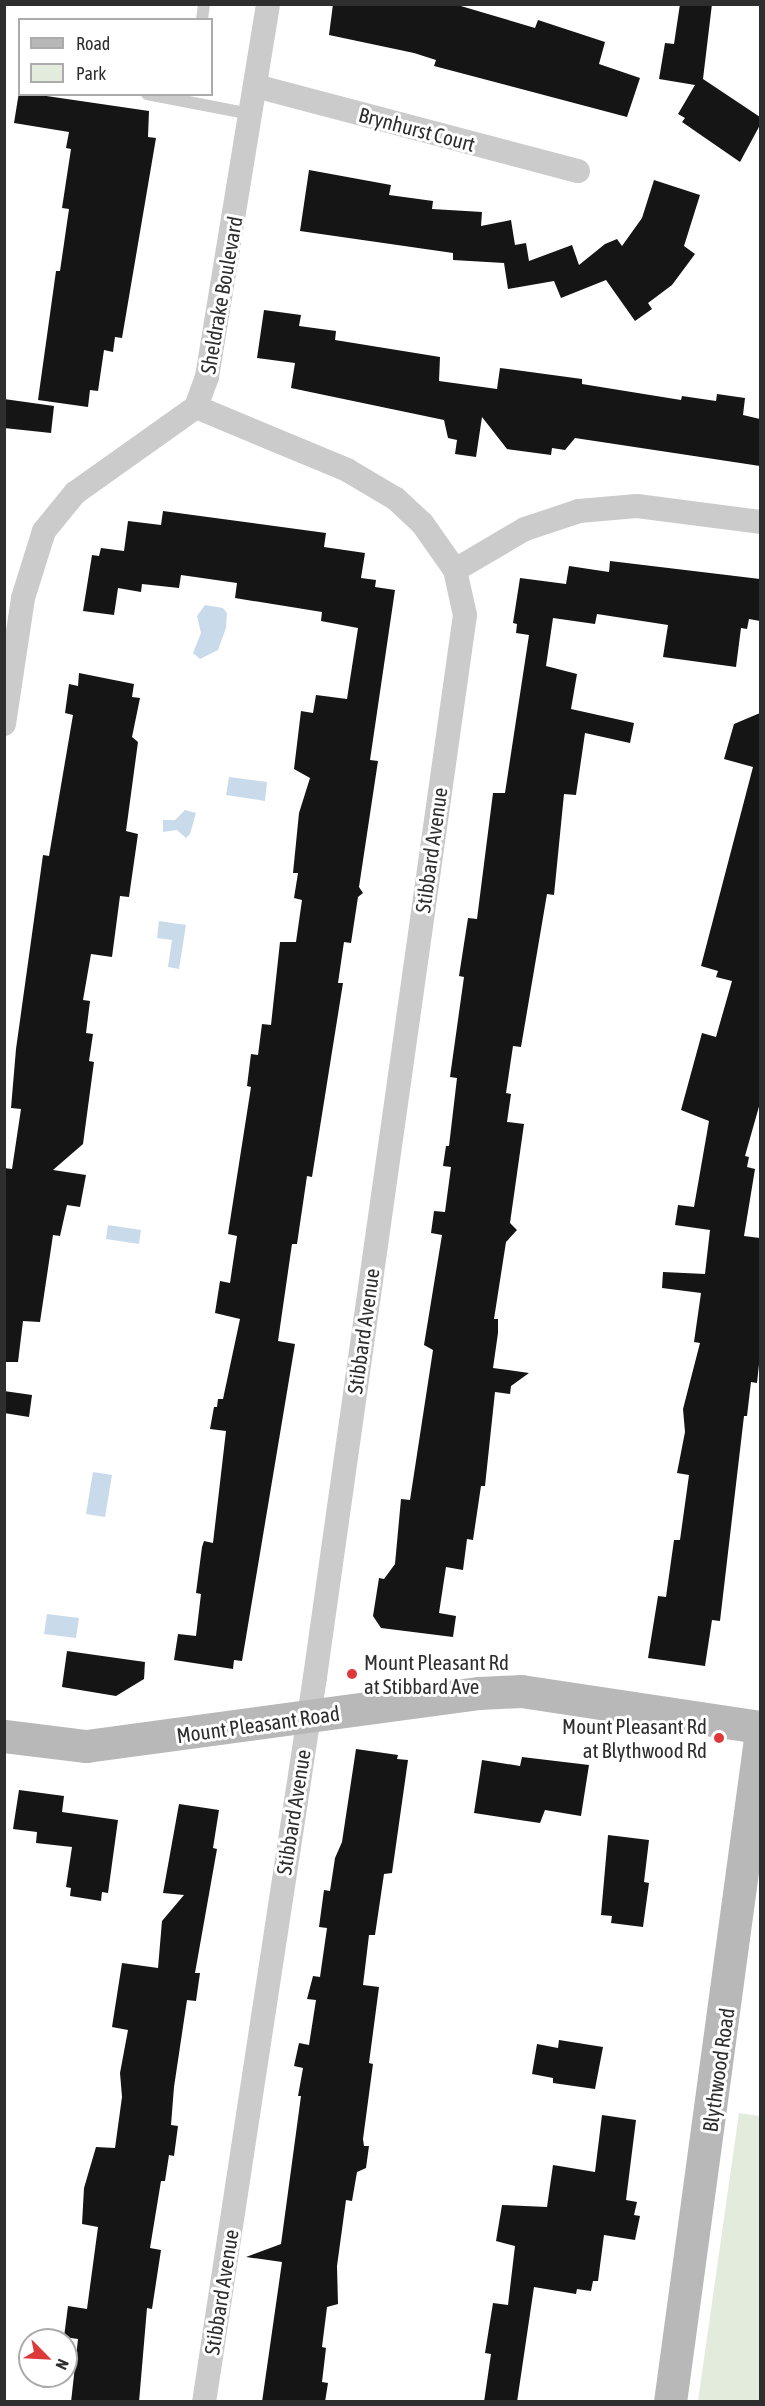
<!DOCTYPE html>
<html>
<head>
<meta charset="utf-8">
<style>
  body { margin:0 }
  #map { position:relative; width:765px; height:2406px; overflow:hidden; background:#fff; font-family:"Asap Condensed",sans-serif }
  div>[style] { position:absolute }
  .green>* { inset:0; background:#e3ebdc }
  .water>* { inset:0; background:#c9dbea }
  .building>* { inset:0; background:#151515 }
  .lane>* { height:12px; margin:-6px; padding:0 6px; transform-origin:6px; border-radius:6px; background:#cbcbcb }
  .street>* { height:24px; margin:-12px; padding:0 12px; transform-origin:12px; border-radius:12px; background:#cbcbcb }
  .secondary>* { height:33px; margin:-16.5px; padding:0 16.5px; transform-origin:16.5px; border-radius:16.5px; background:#b8b8b8 }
  .dots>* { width:16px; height:16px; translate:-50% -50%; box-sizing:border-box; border:3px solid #fff; border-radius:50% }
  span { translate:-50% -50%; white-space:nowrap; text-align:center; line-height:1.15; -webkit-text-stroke:6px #fff; paint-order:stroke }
  .street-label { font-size:21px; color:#2e2e2e }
  .poi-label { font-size:21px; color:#2e2e2e }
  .left { translate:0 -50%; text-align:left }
  .right { translate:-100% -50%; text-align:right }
  .frame { position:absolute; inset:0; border:6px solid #2e2e2e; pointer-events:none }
  .legend { position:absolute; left:18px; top:18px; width:195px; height:78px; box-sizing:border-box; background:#fff; border:2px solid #ababab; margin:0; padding:8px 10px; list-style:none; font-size:18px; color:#2e2e2e }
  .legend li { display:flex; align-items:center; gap:12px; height:30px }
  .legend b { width:30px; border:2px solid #ababab }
  .north { position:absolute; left:18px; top:2328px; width:60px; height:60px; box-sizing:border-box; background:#fff; border:2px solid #ababab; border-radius:50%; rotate:114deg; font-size:16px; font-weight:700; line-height:24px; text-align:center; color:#2e2e2e }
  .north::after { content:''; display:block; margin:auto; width:21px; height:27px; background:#dc3939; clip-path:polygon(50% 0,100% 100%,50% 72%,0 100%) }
</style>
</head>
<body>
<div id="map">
  <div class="green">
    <div style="clip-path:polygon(739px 2113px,760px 2116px,760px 2401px,698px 2401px)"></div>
  </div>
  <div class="water">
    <div style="clip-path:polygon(205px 605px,223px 608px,227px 613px,226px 628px,218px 650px,200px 659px,193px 653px,201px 633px,197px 616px)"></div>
    <div style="clip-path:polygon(229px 777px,267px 782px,265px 801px,226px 795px)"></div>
    <div style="clip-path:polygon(185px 810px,196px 813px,190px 834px,186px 838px,177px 830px,163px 832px,163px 820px,175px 820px)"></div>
    <div style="clip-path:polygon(159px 921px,186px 925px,179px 969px,168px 967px,172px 940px,157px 938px)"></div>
    <div style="clip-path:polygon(108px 1225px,141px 1230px,139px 1244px,106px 1239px)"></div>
    <div style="clip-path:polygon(93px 1472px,112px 1475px,105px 1517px,86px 1514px)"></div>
    <div style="clip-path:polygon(47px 1614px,79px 1618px,76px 1638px,44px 1634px)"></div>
  </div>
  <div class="building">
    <div style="clip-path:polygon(333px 4px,454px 4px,535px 28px,538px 20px,605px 42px,599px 64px,640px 78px,627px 117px,434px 66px,436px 60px,414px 53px,329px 35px)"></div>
    <div style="clip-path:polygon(680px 4px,712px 4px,703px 79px,760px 117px,760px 125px,740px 162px,682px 122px,685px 118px,678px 114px,695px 85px,659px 79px,665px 43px,674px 44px)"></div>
    <div style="clip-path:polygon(19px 92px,149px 111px,148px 137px,156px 138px,122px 338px,115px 337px,113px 352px,104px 350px,98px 391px,90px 390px,88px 407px,38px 400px,56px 271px,60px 271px,69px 209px,62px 208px,71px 149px,66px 148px,69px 132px,14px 123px)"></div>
    <div style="clip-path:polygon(309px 170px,391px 185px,389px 195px,433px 201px,432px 209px,482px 212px,481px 226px,511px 220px,515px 245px,526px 243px,529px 261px,572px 245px,579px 265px,605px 244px,617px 239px,622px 246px,642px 218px,654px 180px,700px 195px,684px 246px,695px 254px,672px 285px,648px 303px,652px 309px,635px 321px,606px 280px,561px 298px,554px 281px,508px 289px,504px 263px,453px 260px,453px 253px,300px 231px)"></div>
    <div style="clip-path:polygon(264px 310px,301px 315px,299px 326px,336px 331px,335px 340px,440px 357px,439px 381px,497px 389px,500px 368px,582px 379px,582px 384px,681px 400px,682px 396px,716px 401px,717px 394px,745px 398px,743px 415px,760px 419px,760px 466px,575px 438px,565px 450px,552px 448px,551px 455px,507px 449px,482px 417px,476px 457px,455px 454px,457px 440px,448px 438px,444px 420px,291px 388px,295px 363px,257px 358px)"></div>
    <div style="clip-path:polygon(4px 399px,54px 406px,51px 433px,4px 428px)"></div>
    <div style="clip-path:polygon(163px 511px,326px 533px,324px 547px,365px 553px,361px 578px,376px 580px,375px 587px,395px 590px,370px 760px,378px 761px,359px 887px,363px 893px,358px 897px,351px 943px,344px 942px,338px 983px,343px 983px,312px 1177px,307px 1176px,297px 1244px,292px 1244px,278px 1341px,295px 1344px,242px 1661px,234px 1660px,233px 1669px,174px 1660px,178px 1634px,196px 1636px,201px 1594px,196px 1593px,202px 1547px,204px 1541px,213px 1543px,226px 1431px,210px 1429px,214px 1407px,217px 1407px,218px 1399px,223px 1399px,240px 1319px,215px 1313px,220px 1281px,230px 1283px,237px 1236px,228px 1234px,251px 1087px,247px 1086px,251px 1054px,258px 1055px,262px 1024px,271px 1025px,280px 942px,296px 942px,302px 900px,294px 898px,298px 873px,293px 873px,299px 813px,310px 778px,294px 769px,301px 711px,313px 713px,316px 695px,347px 699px,358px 628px,321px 621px,322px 612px,235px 598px,237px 583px,181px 575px,179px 588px,142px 584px,141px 592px,118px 588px,114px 615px,83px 611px,92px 555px,99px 556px,101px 548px,124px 551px,128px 521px,161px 525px)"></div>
    <div style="clip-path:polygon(610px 561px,760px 579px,760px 621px,749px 619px,747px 629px,741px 628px,736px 667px,663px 657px,668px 625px,597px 614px,595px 624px,553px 618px,546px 666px,577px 674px,571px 709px,634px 723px,630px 743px,585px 733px,576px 795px,564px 794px,554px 895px,547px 894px,521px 1047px,513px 1046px,506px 1093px,511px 1094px,507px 1122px,524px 1124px,510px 1223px,517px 1230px,506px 1242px,494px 1319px,498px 1319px,498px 1333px,493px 1368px,529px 1373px,511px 1386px,510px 1394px,495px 1392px,485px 1486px,481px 1486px,473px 1540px,467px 1539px,463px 1570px,446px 1567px,439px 1613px,456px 1616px,453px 1637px,381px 1628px,373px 1616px,379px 1578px,384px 1579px,395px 1564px,401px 1499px,410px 1500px,433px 1350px,424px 1345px,442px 1235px,431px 1233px,434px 1211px,445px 1212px,451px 1167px,443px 1166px,446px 1146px,449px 1146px,457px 1078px,450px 1077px,464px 977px,459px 976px,468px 918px,477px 919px,493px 793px,505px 793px,529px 635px,516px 633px,517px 624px,513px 623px,520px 578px,566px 584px,569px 566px,609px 572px)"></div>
    <div style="clip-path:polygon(79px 673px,134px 684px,132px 697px,140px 698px,132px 737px,138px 742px,126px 831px,138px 834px,129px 897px,120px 896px,112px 957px,91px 954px,83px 1000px,90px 1001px,86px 1033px,93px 1034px,89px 1061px,94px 1062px,83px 1144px,53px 1170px,86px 1175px,80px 1207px,67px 1205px,60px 1236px,53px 1235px,40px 1322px,23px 1321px,18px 1362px,4px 1362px,4px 1168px,12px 1169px,21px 1109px,11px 1108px,16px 1049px,43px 855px,49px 856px,73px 715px,65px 713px,69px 684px,78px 686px)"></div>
    <div style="clip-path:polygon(760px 713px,760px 1103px,745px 1156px,749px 1157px,747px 1167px,755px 1169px,744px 1236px,760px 1238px,760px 1355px,757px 1383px,751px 1382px,747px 1416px,744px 1416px,720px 1621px,712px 1620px,705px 1666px,648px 1658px,658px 1596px,666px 1597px,674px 1540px,680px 1540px,689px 1475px,677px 1473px,685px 1432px,683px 1409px,700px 1343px,694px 1342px,701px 1293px,662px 1288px,663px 1272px,705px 1274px,710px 1230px,675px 1225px,678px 1205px,694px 1207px,709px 1121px,681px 1110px,702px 1033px,716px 1037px,732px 981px,716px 977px,718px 971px,701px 966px,753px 767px,724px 759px,734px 724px)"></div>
    <div style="clip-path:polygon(4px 1391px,32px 1395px,29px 1417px,4px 1413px)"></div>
    <div style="clip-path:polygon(67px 1651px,145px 1662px,144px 1679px,116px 1696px,62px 1687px)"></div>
    <div style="clip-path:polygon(356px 1749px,398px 1755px,397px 1759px,408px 1760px,392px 1873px,384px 1874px,375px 1935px,369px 1935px,363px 1985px,379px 1987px,369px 2063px,373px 2064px,363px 2139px,364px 2146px,369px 2146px,366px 2168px,357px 2172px,352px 2201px,346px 2200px,337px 2266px,338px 2304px,327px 2307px,322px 2347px,326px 2348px,322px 2382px,328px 2383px,325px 2402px,262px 2402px,282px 2262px,246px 2257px,281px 2244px,301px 2096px,298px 2096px,303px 2068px,294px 2066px,299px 2043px,309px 2045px,316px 2000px,307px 1999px,313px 1976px,320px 1977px,327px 1928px,319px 1927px,324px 1890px,330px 1891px,335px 1858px,342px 1842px)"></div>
    <div style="clip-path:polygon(522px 1757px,589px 1765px,581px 1816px,545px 1810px,540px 1823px,474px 1813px,482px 1760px,520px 1766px)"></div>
    <div style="clip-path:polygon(19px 1790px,64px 1796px,62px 1812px,118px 1820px,108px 1893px,102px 1892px,101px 1901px,70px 1896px,71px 1888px,66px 1887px,72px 1847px,36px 1843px,37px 1832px,13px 1829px)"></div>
    <div style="clip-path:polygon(179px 1804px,219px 1810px,213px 1848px,217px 1849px,195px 1973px,200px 1973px,196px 2001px,187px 2000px,174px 2087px,171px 2125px,178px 2126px,174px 2156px,169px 2155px,165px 2181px,161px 2181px,150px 2248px,161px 2250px,152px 2309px,147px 2308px,139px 2402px,71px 2402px,78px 2339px,64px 2337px,68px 2306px,87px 2309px,98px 2227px,82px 2224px,84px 2188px,96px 2147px,115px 2148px,122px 2097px,120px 2073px,128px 2030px,112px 2027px,122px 1963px,158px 1968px,162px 1921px,184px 1895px,163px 1893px)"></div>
    <div style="clip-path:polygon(608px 1835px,649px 1840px,644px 1882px,649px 1883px,643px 1927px,611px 1923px,612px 1916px,601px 1915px)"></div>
    <div style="clip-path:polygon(559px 2040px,603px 2047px,595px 2089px,553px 2083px,553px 2078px,532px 2074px,537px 2044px,558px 2048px)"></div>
    <div style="clip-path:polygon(602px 2115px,636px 2120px,626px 2200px,637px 2202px,634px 2215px,640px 2216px,635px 2240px,604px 2235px,598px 2281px,593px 2281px,591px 2291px,577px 2289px,576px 2294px,534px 2287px,517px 2402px,484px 2402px,491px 2354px,485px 2353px,493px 2303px,508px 2305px,515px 2246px,496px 2241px,502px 2205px,547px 2207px,553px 2165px,595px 2172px)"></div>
  </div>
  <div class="lane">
    <div style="left:202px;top:20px;width:16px;rotate:-83deg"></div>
    <div style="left:147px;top:94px;width:106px;rotate:10.9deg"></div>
  </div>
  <div class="street">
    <div style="left:256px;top:86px;width:333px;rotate:14.8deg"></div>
    <div style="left:196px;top:407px;width:164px;rotate:22.6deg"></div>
    <div style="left:347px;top:470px;width:57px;rotate:30.6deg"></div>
    <div style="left:396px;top:499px;width:35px;rotate:43deg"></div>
    <div style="left:422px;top:523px;width:57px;rotate:54.9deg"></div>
    <div style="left:455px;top:570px;width:46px;rotate:77.5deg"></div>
    <div style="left:465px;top:615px;width:1073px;rotate:98.04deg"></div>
    <div style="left:315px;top:1677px;width:733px;rotate:98.7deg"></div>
    <div style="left:455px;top:570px;width:81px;rotate:-30.4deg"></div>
    <div style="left:525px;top:529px;width:57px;rotate:-18.4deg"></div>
    <div style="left:579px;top:511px;width:58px;rotate:-4.9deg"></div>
    <div style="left:637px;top:506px;width:124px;rotate:7.4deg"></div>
    <div style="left:4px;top:724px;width:127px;rotate:-81.4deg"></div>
    <div style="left:23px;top:598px;width:70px;rotate:-72.6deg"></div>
    <div style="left:44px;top:531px;width:49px;rotate:-50.8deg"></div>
    <div style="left:75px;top:493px;width:148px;rotate:-35.4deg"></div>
    <div style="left:196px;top:407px;width:32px;rotate:-70deg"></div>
    <div style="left:207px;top:377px;width:378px;rotate:-80.7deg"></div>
  </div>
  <div class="secondary">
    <div style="left:4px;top:1736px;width:83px;rotate:7deg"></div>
    <div style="left:86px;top:1746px;width:397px;rotate:-7.7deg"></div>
    <div style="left:479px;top:1693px;width:42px;rotate:-2.7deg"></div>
    <div style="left:521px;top:1691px;width:242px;rotate:8.6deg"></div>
    <div style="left:670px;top:2402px;width:669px;rotate:-82.27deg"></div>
  </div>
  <div class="dots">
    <div style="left:352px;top:1674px;background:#dc3939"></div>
    <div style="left:719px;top:1738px;background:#dc3939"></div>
  </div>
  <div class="street-label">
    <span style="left:417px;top:129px;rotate:15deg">Brynhurst Court</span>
    <span style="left:221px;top:295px;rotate:-80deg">Sheldrake Boulevard</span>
    <span style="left:431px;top:850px;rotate:-82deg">Stibbard Avenue</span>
    <span style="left:363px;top:1331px;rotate:-82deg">Stibbard Avenue</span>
    <span style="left:258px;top:1724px;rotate:-8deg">Mount Pleasant Road</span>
    <span style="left:293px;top:1812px;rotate:-81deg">Stibbard Avenue</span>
    <span style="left:718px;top:2070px;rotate:-82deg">Blythwood Road</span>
    <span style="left:221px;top:2292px;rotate:-81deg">Stibbard Avenue</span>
  </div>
  <div class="poi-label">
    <span class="left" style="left:364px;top:1674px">Mount Pleasant Rd<br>at Stibbard Ave</span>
    <span class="right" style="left:707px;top:1738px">Mount Pleasant Rd<br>at Blythwood Rd</span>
  </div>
  <div class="frame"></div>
  <ul class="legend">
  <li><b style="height:8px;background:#b8b8b8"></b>Road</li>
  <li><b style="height:16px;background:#e3ebdc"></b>Park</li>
  </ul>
  <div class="north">N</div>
</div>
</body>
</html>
